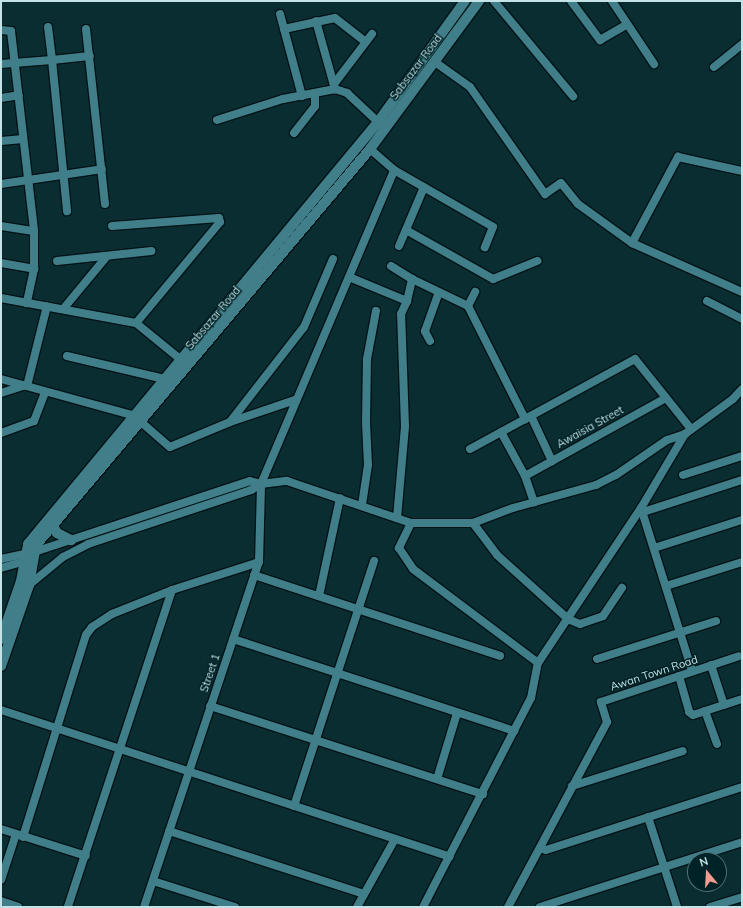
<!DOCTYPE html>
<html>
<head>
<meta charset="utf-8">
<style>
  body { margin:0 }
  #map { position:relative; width:743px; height:908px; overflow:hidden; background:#0a2d31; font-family:Mulish,sans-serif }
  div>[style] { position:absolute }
  .roads { filter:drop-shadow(1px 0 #021316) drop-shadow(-1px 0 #021316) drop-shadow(0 1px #021316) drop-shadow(0 -1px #021316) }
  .street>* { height:8px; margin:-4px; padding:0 4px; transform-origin:4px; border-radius:4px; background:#407f89 }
  .secondary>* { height:10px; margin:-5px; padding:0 5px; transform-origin:5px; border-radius:5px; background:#407f89 }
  span { translate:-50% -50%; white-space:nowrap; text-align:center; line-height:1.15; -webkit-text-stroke:3px #002327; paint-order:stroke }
  .street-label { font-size:11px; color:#c4e3e7 }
  .frame { position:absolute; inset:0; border:2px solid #c4e3e7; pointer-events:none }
  .north { position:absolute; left:687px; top:852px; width:40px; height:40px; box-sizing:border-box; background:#002327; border:1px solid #4e7074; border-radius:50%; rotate:342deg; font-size:11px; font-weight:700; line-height:16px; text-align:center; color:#c4e3e7 }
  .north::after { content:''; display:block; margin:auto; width:14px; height:18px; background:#f59c90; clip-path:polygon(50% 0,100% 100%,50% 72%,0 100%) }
</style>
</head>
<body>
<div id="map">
  <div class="roads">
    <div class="street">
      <div style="left:494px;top:1px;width:124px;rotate:50.3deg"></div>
      <div style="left:571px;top:1px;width:49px;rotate:53.4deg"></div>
      <div style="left:600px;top:40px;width:30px;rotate:-30deg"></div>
      <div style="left:612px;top:1px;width:76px;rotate:56.3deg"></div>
      <div style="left:280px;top:14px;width:85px;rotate:75deg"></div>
      <div style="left:316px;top:21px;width:71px;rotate:74.4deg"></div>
      <div style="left:48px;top:27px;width:33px;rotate:83deg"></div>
      <div style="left:52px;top:60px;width:38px;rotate:-6deg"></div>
      <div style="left:86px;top:29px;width:176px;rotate:83.8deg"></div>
      <div style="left:284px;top:29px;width:52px;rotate:-12.2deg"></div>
      <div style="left:335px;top:18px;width:39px;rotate:38deg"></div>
      <div style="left:1px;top:30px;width:10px;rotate:6deg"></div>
      <div style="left:11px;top:31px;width:201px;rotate:83.4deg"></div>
      <div style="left:34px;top:231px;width:38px;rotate:90deg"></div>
      <div style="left:34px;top:269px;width:35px;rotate:102deg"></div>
      <div style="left:435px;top:62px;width:43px;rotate:35.5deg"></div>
      <div style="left:470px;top:87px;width:131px;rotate:55deg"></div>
      <div style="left:545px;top:194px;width:19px;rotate:-35deg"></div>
      <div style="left:561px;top:183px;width:27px;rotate:51deg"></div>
      <div style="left:578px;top:204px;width:67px;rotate:35.8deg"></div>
      <div style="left:632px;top:243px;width:120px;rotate:24deg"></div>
      <div style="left:1px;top:64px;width:51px;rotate:-4.5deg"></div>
      <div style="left:52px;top:60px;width:152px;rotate:84.3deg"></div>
      <div style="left:714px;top:67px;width:36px;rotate:-39deg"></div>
      <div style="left:334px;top:84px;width:63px;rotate:-52.8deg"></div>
      <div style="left:1px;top:98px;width:18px;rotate:-9deg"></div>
      <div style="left:217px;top:120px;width:69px;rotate:-17.7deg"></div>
      <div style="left:283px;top:99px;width:53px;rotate:-10.9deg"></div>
      <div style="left:335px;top:89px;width:13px;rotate:18deg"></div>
      <div style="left:347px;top:93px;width:42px;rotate:43.1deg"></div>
      <div style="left:294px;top:133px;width:34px;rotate:-52deg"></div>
      <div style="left:315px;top:106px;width:13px;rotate:-90deg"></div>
      <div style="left:1px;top:141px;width:22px;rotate:-5deg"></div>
      <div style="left:370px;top:149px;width:32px;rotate:41deg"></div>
      <div style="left:394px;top:170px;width:114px;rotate:29.9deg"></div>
      <div style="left:493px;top:227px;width:22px;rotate:112deg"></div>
      <div style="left:1px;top:184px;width:102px;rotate:-8.4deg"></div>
      <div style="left:1px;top:226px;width:33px;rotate:9deg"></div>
      <div style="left:112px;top:226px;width:107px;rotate:-4.3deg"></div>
      <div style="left:219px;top:218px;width:4px;rotate:76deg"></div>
      <div style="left:220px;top:222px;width:131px;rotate:129.7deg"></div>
      <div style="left:406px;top:230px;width:100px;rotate:29.4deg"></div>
      <div style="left:493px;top:279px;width:48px;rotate:-22.2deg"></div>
      <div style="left:632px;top:243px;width:98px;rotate:-61.9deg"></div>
      <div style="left:678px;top:157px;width:66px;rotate:12.3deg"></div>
      <div style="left:399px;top:246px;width:64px;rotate:-67deg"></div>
      <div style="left:57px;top:261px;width:95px;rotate:-6.1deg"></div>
      <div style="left:1px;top:263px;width:34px;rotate:10deg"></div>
      <div style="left:391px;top:266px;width:25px;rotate:32deg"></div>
      <div style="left:412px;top:279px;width:62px;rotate:25.7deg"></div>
      <div style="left:468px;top:306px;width:127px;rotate:63.2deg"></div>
      <div style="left:349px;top:277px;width:63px;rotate:22.5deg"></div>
      <div style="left:1px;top:298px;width:137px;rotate:10.5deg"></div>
      <div style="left:136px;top:323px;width:63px;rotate:39.2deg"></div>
      <div style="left:707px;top:301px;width:39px;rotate:27deg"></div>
      <div style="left:468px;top:306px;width:16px;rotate:-63deg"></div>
      <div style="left:64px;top:308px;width:67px;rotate:-50.4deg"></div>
      <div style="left:430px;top:341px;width:11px;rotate:-117deg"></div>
      <div style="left:425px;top:331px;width:41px;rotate:-70.3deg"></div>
      <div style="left:67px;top:356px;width:100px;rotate:13.3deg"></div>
      <div style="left:1px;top:379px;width:139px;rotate:15.4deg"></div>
      <div style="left:27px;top:386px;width:82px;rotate:-76deg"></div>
      <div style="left:1px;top:393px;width:23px;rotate:-18deg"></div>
      <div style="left:531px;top:416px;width:50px;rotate:65deg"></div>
      <div style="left:141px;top:422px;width:38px;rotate:41deg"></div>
      <div style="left:170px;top:447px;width:65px;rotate:-22.6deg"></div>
      <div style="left:230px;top:422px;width:120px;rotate:-52.1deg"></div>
      <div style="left:304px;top:327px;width:74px;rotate:-66.9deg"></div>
      <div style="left:230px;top:422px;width:69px;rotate:-18.7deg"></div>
      <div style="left:501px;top:432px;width:50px;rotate:61.4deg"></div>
      <div style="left:525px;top:476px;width:28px;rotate:71deg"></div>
      <div style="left:1px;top:433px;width:35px;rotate:-20deg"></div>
      <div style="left:34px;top:421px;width:31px;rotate:-69deg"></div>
      <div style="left:470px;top:449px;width:188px;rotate:-28.6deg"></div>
      <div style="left:635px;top:359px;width:90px;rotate:51.3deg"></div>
      <div style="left:683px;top:475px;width:62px;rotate:-17.9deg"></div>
      <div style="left:525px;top:476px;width:161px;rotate:-29deg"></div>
      <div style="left:362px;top:505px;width:40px;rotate:-81.5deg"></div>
      <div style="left:368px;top:465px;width:43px;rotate:-92.7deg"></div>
      <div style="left:366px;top:422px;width:63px;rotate:-89.1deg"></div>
      <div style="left:367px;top:359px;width:49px;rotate:-79.4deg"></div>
      <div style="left:641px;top:508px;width:171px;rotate:72.6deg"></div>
      <div style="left:643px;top:512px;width:104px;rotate:-17.9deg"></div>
      <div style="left:397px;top:518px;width:92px;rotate:-85deg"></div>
      <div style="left:405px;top:426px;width:112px;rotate:-92deg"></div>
      <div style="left:401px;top:314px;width:14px;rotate:-65deg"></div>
      <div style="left:407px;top:301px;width:23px;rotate:-77deg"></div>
      <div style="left:411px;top:523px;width:28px;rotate:116deg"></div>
      <div style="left:399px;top:548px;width:25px;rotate:56deg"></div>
      <div style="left:413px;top:569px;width:156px;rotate:36.9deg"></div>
      <div style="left:473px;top:523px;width:40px;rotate:53deg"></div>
      <div style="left:497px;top:555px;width:96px;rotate:42deg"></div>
      <div style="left:568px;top:619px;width:13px;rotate:23deg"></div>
      <div style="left:580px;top:624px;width:24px;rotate:-19deg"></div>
      <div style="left:603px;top:616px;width:34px;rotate:-56deg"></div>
      <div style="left:654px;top:548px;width:92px;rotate:-17.7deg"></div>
      <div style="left:1px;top:559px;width:34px;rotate:-12deg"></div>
      <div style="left:34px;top:552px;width:227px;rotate:-18.2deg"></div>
      <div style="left:250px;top:481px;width:11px;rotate:15deg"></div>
      <div style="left:261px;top:484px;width:26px;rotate:-7deg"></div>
      <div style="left:287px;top:481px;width:131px;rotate:18.7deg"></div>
      <div style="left:411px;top:523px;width:62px"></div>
      <div style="left:473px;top:523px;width:43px;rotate:-20.6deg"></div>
      <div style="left:513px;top:508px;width:86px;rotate:-15.5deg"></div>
      <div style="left:596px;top:485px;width:22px;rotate:-27deg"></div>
      <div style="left:616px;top:475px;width:62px;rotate:-34.5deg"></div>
      <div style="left:667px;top:440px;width:19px;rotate:-18deg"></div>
      <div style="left:1px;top:568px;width:29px;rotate:-16deg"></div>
      <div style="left:254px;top:575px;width:259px;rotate:18.2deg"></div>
      <div style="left:29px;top:585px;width:44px;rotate:-39.5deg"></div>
      <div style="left:63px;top:557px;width:28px;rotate:-27deg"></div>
      <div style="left:88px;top:544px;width:172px;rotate:-18.3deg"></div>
      <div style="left:251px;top:490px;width:12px;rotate:-31deg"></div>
      <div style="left:666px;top:586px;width:80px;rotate:-17.5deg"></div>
      <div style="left:172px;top:590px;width:91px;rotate:-17.8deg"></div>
      <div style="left:319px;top:596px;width:100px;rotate:-77.9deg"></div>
      <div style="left:233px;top:639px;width:296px;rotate:18.1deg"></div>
      <div style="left:597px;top:659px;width:125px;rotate:-17.7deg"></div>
      <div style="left:711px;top:665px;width:42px;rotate:72deg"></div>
      <div style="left:679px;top:676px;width:37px;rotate:74deg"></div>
      <div style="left:689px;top:712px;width:5px;rotate:37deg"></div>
      <div style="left:693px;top:715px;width:13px;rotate:-18deg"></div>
      <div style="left:705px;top:711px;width:35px;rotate:70deg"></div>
      <div style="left:210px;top:706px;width:287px;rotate:17.9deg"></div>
      <div style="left:1px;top:710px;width:472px;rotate:18.1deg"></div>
      <div style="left:705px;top:711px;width:39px;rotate:-18deg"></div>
      <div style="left:437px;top:779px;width:69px;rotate:-73.1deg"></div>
      <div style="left:572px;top:786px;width:116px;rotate:-17.5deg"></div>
      <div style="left:294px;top:806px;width:258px;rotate:-71.9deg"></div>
      <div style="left:648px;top:817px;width:95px;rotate:72.1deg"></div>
      <div style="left:1px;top:829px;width:89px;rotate:17.6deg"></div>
      <div style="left:169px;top:831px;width:205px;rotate:17.9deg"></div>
      <div style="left:23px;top:837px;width:212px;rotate:-72.7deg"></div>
      <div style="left:86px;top:635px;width:10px;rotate:-53deg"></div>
      <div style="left:92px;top:627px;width:24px;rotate:-33deg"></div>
      <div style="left:112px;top:614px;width:65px;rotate:-21.8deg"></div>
      <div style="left:172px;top:590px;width:334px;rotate:108.2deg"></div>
      <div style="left:540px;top:848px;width:6px;rotate:18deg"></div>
      <div style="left:546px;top:850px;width:206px;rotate:-17.8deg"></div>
      <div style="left:1px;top:880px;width:48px;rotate:-71.9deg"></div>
      <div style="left:153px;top:881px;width:86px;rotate:17.6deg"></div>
      <div style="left:1px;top:901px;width:18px;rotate:19deg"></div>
      <div style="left:144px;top:907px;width:364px;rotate:-71.6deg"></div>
      <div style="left:259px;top:562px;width:78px;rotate:-88.5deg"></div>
      <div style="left:261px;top:484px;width:341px;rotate:-67deg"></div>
      <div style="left:357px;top:907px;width:78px;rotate:-60.8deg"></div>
      <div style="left:423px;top:907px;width:235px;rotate:-62.7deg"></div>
      <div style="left:531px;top:698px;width:36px;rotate:-79deg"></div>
      <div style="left:538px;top:663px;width:186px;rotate:-56.4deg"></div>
      <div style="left:641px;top:508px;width:86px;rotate:-59.3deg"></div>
      <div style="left:685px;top:434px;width:59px;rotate:-36.1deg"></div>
      <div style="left:733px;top:399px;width:13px;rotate:-48deg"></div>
      <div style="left:508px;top:907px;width:210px;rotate:-61.8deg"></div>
      <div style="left:607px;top:722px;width:21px;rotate:-107deg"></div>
      <div style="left:601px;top:702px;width:145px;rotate:-18.4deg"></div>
      <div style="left:540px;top:907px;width:212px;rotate:-17.8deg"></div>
      <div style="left:710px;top:907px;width:34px;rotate:-17deg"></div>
    </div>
    <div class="secondary">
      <div style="left:53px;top:526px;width:8px;rotate:60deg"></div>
      <div style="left:57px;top:533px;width:16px;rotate:27deg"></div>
      <div style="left:1px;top:639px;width:61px;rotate:-71deg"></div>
      <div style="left:21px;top:581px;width:38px;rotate:-79deg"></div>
      <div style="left:28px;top:544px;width:548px;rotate:-50.33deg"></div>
      <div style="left:378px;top:122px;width:149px;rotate:-54.3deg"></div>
      <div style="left:1px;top:666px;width:86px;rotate:-70.9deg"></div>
      <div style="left:29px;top:585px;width:41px;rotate:-80.1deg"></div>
      <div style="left:36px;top:545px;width:518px;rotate:-49.85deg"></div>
      <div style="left:370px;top:149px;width:184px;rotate:-53.6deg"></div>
    </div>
  </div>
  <div class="street-label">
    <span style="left:416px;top:67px;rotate:-53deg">Sabsazar Road</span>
    <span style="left:213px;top:318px;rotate:-50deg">Sabsazar Road</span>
    <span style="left:590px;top:427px;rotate:-29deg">Awaisia Street</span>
    <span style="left:210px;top:673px;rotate:-71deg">Street 1</span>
    <span style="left:654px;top:673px;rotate:-18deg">Awan Town Road</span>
  </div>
  <div class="frame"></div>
  <div class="north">N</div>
</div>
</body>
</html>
